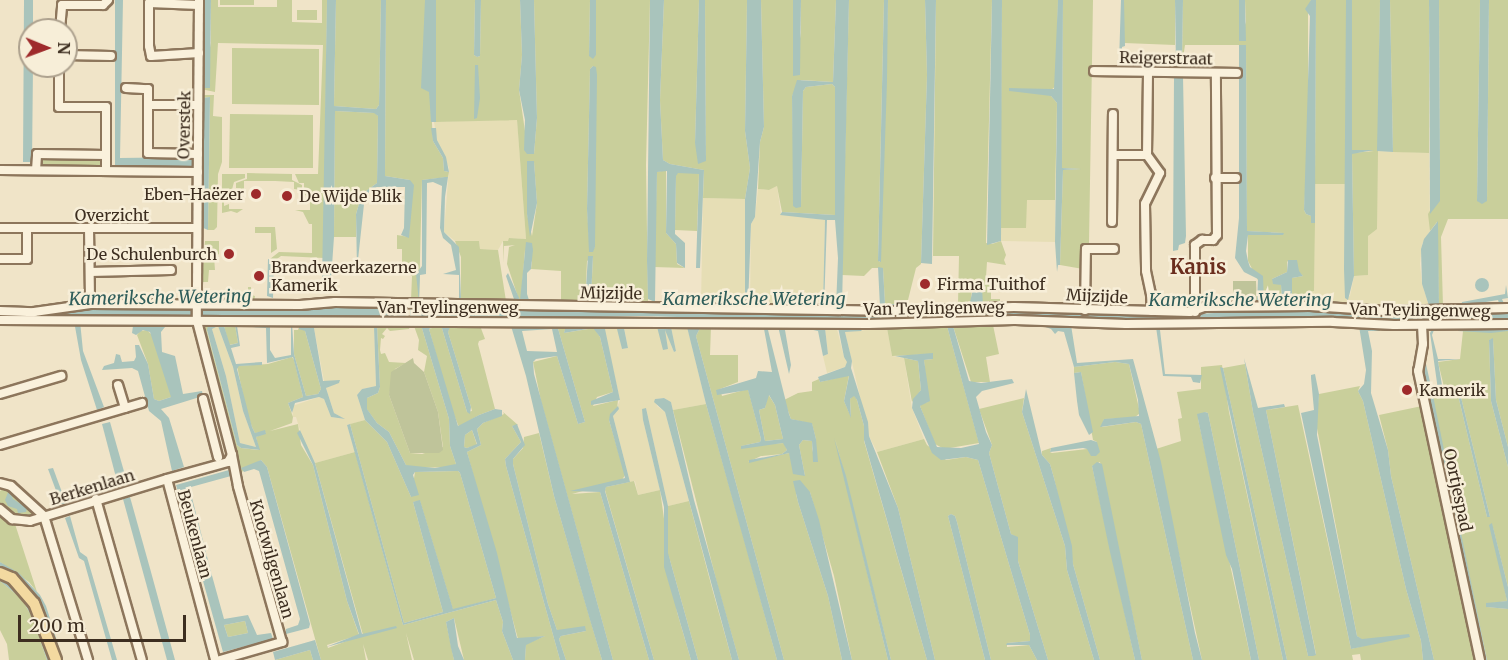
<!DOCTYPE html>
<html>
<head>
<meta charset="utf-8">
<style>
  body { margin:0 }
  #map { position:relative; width:1508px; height:660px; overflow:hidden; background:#f0e4c8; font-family:Merriweather,serif }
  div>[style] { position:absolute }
  .farmland>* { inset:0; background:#e6deb5 }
  .green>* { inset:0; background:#c9cf9b }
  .cemetery>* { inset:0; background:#bfc49a }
  .water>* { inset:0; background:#a9c4bc }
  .round { border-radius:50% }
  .roads { filter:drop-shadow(2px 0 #8d765c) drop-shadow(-2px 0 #8d765c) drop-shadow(0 2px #8d765c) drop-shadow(0 -2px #8d765c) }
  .minor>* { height:8px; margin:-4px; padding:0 4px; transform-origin:4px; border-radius:4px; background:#faf1dc }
  .major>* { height:10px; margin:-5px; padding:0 5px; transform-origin:5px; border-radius:5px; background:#f3d9a0 }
  .dots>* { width:16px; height:16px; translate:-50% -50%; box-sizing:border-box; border:3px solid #f7eed8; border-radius:50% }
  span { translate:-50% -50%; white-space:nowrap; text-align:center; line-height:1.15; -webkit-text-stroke:5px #f7eed8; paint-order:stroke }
  .street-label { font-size:16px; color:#3d2e20 }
  .poi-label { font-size:16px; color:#3d2e20 }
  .right { translate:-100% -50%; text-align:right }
  .left { translate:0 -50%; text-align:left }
  .water-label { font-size:18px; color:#2f5d5a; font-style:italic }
  .quarter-label { font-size:20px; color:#6b2e1e; font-weight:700 }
  .north { position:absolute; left:18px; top:18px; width:60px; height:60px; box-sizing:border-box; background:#f7eed8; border:2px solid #ada18e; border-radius:50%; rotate:91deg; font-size:16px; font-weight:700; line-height:24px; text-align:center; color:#3d2e20 }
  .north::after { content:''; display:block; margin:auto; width:21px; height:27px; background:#9e2a2b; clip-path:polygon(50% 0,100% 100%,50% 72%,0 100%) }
  .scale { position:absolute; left:18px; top:615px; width:168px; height:27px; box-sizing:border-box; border:3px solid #3d2e20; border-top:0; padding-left:8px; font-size:18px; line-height:21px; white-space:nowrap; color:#3d2e20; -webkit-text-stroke:4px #f7eed8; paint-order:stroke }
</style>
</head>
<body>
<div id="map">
  <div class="farmland">
    <div style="clip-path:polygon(517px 119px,526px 239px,509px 238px,509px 241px,503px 241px,498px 250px,480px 249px,479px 241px,455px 241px,444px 232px,449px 168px,437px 140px,434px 122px)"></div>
    <div style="clip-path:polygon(1377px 151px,1429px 153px,1430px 231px,1422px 244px,1420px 264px,1422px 284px,1429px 306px,1385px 309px,1309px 303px,1309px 292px,1314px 291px,1315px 184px,1346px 184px,1345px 298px,1350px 296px,1354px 276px,1368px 275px,1368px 236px,1377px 201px)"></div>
    <div style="clip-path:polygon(777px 186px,781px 214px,825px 220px,823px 306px,750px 303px,751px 224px,755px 217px,758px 189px,769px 190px)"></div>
    <div style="clip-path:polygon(703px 198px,745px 199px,745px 304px,701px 303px)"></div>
    <div style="clip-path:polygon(1027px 200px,1055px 200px,1055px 242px,1001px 241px,1000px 228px,1004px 227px)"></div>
    <div style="clip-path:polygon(656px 323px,665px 345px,663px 331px,666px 331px,674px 352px,676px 351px,671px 327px,687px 326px,706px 404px,673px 410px,671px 402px,664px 398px,655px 399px,657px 406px,665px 412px,689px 501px,668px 506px,646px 408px,643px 420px,660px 490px,638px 495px,635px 481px,630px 482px,613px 416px,620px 400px,604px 329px,618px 329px,622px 349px,628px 348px,624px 327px)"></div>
    <div style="clip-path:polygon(354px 325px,374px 327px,376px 386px,362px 389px,357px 395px,365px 420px,347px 425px,355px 452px,315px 463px,303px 440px,296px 417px,293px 417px,292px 406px,319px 397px,324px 399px,331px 417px,344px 419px,334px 413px,326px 388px,340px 381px,324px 381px,314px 328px)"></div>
    <div style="clip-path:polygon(218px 326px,233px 367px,243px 411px,256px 447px,240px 443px,226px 376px,212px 329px)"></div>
    <div style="clip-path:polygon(825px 328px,837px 329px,844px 357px,848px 362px,845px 367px,827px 373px,823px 356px,828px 354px)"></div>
    <div style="clip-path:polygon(887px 328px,892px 356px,904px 358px,912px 408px,924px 439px,877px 452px,869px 436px,845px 332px)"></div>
  </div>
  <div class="green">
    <div style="clip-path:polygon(211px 0,218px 0,218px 7px,277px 7px,277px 0,292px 0,292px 22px,322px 23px,322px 0,327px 0,324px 258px,281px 256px,274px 261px,270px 259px,279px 252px,312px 253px,312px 224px,309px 224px,303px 212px,295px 210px,310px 210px,310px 196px,304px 195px,304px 183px,299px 183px,295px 174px,318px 174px,323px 45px,218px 43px,215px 92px,201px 89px,211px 43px)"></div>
    <div style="clip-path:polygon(220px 0,254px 0,254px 5px,220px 5px)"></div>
    <div style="clip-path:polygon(336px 0,381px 0,379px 105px,376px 109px,334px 106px)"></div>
    <div style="clip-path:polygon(386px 0,425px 0,433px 141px,443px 158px,444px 171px,449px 172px,448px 177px,422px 180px,419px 299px,411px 300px,412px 276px,402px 271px,402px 249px,397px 249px,397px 235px,409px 237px,410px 180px,385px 176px)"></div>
    <div style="clip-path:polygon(evenodd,436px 0,475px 0,474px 55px,477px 57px,480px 56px,481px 0,520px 0,522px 55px,519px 90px,525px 131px,534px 154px,537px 118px,534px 0,590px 0,589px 56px,596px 55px,596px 0,650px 0,646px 165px,648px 301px,591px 298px,593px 257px,587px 261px,585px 302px,561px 301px,561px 271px,531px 269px,532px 262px,525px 250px,521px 299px,519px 300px,507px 264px,509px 247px,515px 245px,504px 246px,504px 263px,503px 241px,508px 241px,509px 238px,526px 239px,517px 120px,436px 122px,436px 0,593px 66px,595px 247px,590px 252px,587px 209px,590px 69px,593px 66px,436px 0,528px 161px,534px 162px,537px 203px,532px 236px,527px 214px,528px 161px)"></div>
    <div style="clip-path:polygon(664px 0,699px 0,695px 143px,706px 161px,705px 0,747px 0,745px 131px,750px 168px,745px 199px,703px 198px,704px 170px,670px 164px,663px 160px,660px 100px)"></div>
    <div style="clip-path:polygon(761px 0,793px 0,793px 75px,801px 33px,801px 0,836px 0,833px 82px,801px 80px,792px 96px,795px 207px,801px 206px,803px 91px,806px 87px,832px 84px,835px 87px,835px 215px,782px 212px,777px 186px,769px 190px,758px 189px,760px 142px,764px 127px)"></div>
    <div style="clip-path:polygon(849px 0,884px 0,878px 260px,880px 262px,888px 0,925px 0,927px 75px,921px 264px,916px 268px,907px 304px,885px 304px,883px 268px,872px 268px,864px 276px,842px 275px)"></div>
    <div style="clip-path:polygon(936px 0,992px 0,986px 239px,986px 243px,992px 244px,1001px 241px,1006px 255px,1004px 260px,1006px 265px,987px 262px,986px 277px,991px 278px,991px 299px,1000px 299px,1000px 305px,983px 305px,972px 288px,971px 301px,958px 303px,959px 256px,933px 256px)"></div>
    <div style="clip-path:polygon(1002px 0,1058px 0,1056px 86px,1051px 90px,1051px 96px,1057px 103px,1055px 200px,1027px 200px,1026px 228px,1000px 228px)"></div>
    <div style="clip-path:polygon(1063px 0,1093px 0,1089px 243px,1083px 244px,1083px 269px,1060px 265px,1063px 170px,1081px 169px,1062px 168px)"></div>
    <div style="clip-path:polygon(1124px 0,1175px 0,1175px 45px,1124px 43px)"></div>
    <div style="clip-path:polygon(1183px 0,1239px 0,1239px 41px,1246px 22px,1245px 0,1311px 0,1308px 12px,1308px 148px,1304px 210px,1306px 214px,1311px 216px,1311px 222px,1315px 223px,1314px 291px,1309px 292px,1309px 303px,1292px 304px,1292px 278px,1303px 276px,1287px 261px,1287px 272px,1272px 279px,1281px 285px,1282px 304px,1257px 305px,1264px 300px,1263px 290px,1248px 261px,1248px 235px,1283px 235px,1283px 233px,1247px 231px,1246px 45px,1185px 45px,1182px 65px)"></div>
    <div style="clip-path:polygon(1316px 0,1346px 0,1346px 184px,1315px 184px)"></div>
    <div style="clip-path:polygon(1352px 0,1380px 0,1377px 229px,1368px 236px,1368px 275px,1354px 276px,1352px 153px,1374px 151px,1352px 150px)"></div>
    <div style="clip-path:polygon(1390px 0,1429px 0,1429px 153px,1393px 152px)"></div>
    <div style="clip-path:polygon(1439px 0,1480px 0,1477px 201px,1487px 201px,1489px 0,1508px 0,1508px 219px,1448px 219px,1441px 237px,1443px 306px,1439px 306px,1437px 222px,1430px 231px,1428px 214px,1440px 193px)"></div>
    <div style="clip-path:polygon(297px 10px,317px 10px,317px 20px,297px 20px)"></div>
    <div style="clip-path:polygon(232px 48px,319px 49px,319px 105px,232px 104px)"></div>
    <div style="clip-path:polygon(201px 95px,214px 95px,213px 116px,222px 117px,222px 162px,218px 174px,217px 227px,214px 230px,208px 230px,210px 97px,202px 98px)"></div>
    <div style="clip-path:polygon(335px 111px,375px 113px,378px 116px,377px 183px,362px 194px,356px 214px,356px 237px,334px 237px)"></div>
    <div style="clip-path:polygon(230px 114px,313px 115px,313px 168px,229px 168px)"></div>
    <div style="clip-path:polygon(42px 157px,100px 158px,103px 161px,101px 165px,96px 167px,43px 166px,39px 161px)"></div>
    <div style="clip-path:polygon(666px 170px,666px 233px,676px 244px,677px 264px,685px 268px,654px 267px,657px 172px)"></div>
    <div style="clip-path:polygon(247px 173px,292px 174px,292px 180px,302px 185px,302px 190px,294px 189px,294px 182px,275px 181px,244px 181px,244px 189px,236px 188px,236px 183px,247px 179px)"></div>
    <div style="clip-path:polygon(676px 173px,699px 173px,697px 231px,675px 230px)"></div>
    <div style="clip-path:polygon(222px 174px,245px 174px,245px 178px,234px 182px,229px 201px,227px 194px,224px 194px,224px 206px,229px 204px,229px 209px,243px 209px,237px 213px,231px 211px,222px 213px)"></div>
    <div style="clip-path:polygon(255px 227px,275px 227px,277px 249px,271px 253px,271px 233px,255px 233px)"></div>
    <div style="clip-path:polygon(205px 241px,219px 241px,219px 254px,214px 257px,215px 270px,209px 270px,208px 282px,202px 282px)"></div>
    <div style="clip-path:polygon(455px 241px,479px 241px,480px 249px,498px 250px,506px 301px,461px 299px,461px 257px)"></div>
    <div style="clip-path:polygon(248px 287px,251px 287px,251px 295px,255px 296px,254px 302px,203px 303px,200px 299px,202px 293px,248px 293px)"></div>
    <div style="clip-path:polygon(221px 322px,207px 331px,237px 445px,241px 448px,259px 450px,256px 437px,266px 432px,255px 433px,252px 427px,246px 409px,237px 366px,268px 364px,292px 357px,294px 360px,303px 397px,288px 403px,293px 417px,292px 423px,270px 431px,298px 424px,301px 445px,313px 465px,347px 601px,359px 635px,327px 645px,328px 648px,363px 635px,315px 463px,355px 452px,403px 625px,496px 600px,503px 622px,502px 631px,513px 660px,464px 660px,454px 618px,446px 622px,454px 660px,414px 660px,406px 633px,412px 660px,368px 660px,363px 644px,366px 660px,321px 660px,267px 467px,261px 460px,240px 473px,203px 331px,206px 325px)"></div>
    <div style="clip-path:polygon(479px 323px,485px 339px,479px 341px,478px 344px,495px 409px,479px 415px,459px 427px,450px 405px,429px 329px,441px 325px,467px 412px,472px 411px,471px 407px,448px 332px,449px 327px,472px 328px)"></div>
    <div style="clip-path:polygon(300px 324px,305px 331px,321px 389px,318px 394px,306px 396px,294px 354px,294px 330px,298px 330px)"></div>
    <div style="clip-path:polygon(386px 324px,410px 326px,409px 329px,390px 331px,387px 328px,382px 334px,385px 336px,383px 339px,381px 338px,380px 350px,381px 354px,385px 353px,389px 362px,406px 363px,395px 369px,389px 395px,410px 453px,422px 454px,443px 447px,438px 412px,424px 372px,427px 356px,418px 350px,419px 340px,414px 326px,421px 325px,449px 419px,450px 446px,456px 464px,453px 467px,410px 468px,406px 465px,389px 432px,377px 423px,366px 408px,367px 398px,378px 393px,380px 387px,377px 325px)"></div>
    <div style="clip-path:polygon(567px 324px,564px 333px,594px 328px,600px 337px,613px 392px,597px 397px,593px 406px,618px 400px,617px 409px,614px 411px,609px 420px,625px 475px,622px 480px,572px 494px,600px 492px,649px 660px,613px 660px,541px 401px,533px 362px,557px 356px,578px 424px,585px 422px,557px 325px)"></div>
    <div style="clip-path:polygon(235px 325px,238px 343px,229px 345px,224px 326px)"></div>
    <div style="clip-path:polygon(993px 325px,999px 354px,986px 357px,990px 382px,971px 382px,953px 326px)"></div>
    <div style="clip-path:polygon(701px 326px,711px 326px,710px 355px,738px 355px,738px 382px,720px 389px,722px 396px,748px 389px,761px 439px,760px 442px,741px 446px,784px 443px,787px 450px,782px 454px,761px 456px,748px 462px,789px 453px,805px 476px,799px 445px,803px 440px,812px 441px,812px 452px,816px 439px,812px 424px,791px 419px,784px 400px,798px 393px,812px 391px,812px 382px,819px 379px,820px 382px,849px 375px,844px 401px,851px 417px,850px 399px,854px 395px,857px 400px,864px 426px,864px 441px,927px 660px,891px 660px,835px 438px,888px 660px,852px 660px,834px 576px,810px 492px,796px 494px,798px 502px,828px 596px,842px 660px,784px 660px,696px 336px)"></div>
    <div style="clip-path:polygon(947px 326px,979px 443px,944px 449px,935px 444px,920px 406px,922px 403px,928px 402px,924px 360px,933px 359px,933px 354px,892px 356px,887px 328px)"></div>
    <div style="clip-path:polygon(147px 330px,152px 335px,171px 394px,171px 397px,159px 401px,154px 399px,148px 364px,137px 335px,140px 331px)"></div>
    <div style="clip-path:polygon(1463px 331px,1508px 331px,1508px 447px,1496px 400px,1493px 339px,1489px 340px,1491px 401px,1508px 467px,1508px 587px,1492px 524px,1507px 601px,1486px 604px,1487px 607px,1508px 609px,1508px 660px,1487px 660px,1430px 388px,1438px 389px,1440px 392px,1456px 392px,1458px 395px,1487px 517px,1490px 517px,1459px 389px,1444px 387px,1438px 362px,1460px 359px)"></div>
    <div style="clip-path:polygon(904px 358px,918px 361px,921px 390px,912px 402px)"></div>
    <div style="clip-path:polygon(1115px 362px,1129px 364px,1140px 413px,1134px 418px,1104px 419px,1102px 427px,1136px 422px,1141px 424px,1193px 660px,1142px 660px,1100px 462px,1092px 466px,1135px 660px,1100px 660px,1073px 564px,1054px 478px,1050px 464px,1042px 455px,1042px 451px,1051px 448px,1050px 452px,1052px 453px,1087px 449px,1097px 442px,1093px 440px,1081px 372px,1074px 373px,1074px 367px)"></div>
    <div style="clip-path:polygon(1245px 364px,1253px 412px,1308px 656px,1316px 654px,1266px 410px,1298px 405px,1351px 649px,1363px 646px,1368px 644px,1357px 636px,1316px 423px,1319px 394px,1360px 386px,1358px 391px,1363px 401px,1406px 589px,1421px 641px,1423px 660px,1361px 660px,1360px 654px,1352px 655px,1353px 660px,1287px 660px,1223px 368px)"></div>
    <div style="clip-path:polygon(1222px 365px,1229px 412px,1283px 660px,1259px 660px,1208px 413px,1205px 412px,1198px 419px,1251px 660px,1202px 660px,1156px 449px,1181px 441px,1178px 419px,1182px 418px,1177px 392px,1201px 389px,1201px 367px)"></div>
    <div style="clip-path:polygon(768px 394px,775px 405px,783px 439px,765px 441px,759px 410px,765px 408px)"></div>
    <div style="clip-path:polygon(1024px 398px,1022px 412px,1065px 546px,1067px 570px,1094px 660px,1048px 660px,1018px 561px,1018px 538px,1011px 534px,989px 453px,992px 445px,979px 409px)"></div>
    <div style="clip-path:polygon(706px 404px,741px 528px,777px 660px,739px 660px,718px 587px,673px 410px)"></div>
    <div style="clip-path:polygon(1422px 406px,1477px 660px,1434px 660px,1391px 476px,1388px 450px,1379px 415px)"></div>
    <div style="clip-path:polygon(503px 412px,518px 425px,512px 426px,521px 442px,505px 459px,506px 466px,560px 660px,525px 660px,526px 644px,545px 636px,518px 639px,467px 452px,481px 445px,477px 429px,483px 423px,504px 414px)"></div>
    <div style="clip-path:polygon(365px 420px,387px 442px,411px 497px,415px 472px,458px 471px,460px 473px,496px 598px,453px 610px,420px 501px,413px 502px,443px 612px,404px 623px,350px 424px)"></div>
    <div style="clip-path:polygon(472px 430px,477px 445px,467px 448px,464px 447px,465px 435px)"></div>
    <div style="clip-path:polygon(539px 433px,554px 496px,602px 660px,566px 660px,559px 639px,561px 636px,586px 631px,557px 630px,548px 604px,513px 464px,513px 459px,523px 448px,524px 437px)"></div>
    <div style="clip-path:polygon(924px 439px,927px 445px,946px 460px,966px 457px,978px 460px,1030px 635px,1030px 641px,1007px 643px,1007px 647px,1029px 645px,1037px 660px,991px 660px,957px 522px,955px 516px,951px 514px,948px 516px,985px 660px,935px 660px,898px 508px,877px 452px)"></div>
    <div style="clip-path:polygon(634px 481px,638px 495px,660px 490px,677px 612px,691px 660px,654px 660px,605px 490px,606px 487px)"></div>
    <div style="clip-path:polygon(4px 488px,11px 489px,35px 511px,33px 517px,15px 516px,3px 509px,0 505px,0 491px)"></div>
    <div style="clip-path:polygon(689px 501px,712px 588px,732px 660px,698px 660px,668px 553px,668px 506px)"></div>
    <div style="clip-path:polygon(0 515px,15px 524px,37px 592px,29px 582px,0 562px)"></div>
    <div style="clip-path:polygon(0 581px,22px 599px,33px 619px,47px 660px,9px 660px,7px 644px,0 630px)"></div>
    <div style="clip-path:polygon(245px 621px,248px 633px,228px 637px,224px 625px)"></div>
    <div style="clip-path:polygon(310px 650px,313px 660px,275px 660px)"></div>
  </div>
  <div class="cemetery">
    <div style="clip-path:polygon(1233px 281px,1256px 281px,1257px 305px,1233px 305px)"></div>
    <div style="clip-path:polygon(413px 358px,414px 363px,424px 372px,438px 412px,443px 450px,439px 453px,410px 453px,389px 395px,391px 372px)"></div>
  </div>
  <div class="water">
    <div style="clip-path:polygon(24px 0,33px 0,33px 30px,30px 30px,30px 66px,33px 66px,32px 162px,23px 162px)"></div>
    <div style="clip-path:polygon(115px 0,123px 0,120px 158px,192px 157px,195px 159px,193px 166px,115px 166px)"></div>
    <div style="clip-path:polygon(203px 0,211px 0,210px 88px,202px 88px)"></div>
    <div style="clip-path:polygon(327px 0,336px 0,334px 106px,376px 109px,379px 105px,381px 0,386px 0,385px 176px,410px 180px,414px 185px,409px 238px,401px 235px,404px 228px,405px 187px,377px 187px,365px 195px,357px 269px,356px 214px,362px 194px,377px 183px,378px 116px,374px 113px,335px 111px,334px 237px,331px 280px,322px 281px)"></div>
    <div style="clip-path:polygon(425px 0,436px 0,436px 122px,431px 122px,429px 92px,421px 88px)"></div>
    <div style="clip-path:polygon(475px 0,481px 0,480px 56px,477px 57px,474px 55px)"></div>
    <div style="clip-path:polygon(520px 0,534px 0,537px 118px,534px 154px,527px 154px,524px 150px,525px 120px,519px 90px,522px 55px)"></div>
    <div style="clip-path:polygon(590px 0,596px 0,596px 55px,593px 59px,589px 56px)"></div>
    <div style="clip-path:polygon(650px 0,664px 0,660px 100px,663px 160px,670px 164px,704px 170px,700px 268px,696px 268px,699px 174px,678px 173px,676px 176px,675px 234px,685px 243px,685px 268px,677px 263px,676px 244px,666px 233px,667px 171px,657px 172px,655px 302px,648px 299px,647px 261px)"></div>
    <div style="clip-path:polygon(699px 0,705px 0,706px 161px,698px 164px,695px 143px)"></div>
    <div style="clip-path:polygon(747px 0,761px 0,764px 127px,760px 142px,755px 217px,751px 224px,748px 306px,729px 305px,745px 303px,745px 199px,750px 168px,745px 131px)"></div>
    <div style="clip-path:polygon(793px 0,801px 0,800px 75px,793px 76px)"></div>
    <div style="clip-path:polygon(836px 0,849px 0,842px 307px,836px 307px,838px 258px,835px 220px,827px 220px,824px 308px,811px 305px,823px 305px,825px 220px,780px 215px,782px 212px,835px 215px,835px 87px,832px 84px,806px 87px,803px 91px,801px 207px,796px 208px,793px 206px,792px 96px,797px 80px,833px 82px)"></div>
    <div style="clip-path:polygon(884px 0,888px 0,887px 81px,881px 262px,878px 261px)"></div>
    <div style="clip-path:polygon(925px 0,936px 0,932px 264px,921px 263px,927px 75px)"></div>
    <div style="clip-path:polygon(992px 0,1002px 0,1001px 241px,987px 245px)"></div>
    <div style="clip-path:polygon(1058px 0,1063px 0,1062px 168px,1082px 169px,1063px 170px,1060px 265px,1058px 265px,1057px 272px,1055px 242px,1057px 103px,1051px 96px,1009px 91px,1009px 88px,1054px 89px)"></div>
    <div style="clip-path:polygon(1121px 0,1124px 0,1125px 46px,1122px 47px,1122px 62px,1119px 62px)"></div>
    <div style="clip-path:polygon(1175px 0,1183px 0,1182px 65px,1178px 67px,1176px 66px)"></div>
    <div style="clip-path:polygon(1239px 0,1245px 0,1246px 41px,1239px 41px)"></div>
    <div style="clip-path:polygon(1311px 0,1316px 0,1315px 223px,1311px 223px,1311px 216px,1306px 214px,1304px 210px,1310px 16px,1305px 9px)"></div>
    <div style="clip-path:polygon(1346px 0,1352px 0,1352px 150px,1374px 150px,1352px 154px,1354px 276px,1348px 300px,1345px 298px,1344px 269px)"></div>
    <div style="clip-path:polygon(1380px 0,1390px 0,1393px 152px,1377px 151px)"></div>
    <div style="clip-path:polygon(1429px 0,1439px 0,1440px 165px,1440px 201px,1430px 214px)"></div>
    <div style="clip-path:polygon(1480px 0,1489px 0,1487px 201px,1482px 204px,1477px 201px)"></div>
    <div style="clip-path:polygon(1239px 45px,1246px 45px,1247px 231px,1284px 233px,1283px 235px,1248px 235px,1246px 251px,1248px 261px,1250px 267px,1263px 276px,1264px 303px,1282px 301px,1281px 285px,1273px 284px,1272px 279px,1287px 272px,1288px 260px,1297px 260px,1299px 271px,1303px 276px,1292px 278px,1292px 304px,1265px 306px,1257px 303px,1258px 279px,1244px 272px,1235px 258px,1239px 218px)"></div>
    <div style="clip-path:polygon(475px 65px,478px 65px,480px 98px,477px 118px,474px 119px)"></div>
    <div style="clip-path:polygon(593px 66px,596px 67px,597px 75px,595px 247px,593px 252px,589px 252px,587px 209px,590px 69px)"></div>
    <div style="clip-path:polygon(1174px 76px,1183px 76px,1186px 236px,1185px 243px,1179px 245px,1178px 250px,1173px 251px)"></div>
    <div style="clip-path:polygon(210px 97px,208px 230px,201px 227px,202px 98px)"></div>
    <div style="clip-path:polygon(431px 128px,436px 128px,437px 140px,446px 157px,449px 172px,444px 171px,443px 158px,433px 141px)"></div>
    <div style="clip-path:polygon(527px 161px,534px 161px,537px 203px,530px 237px,527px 214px)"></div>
    <div style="clip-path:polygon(445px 177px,448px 177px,445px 197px,444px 232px,459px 247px,461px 299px,501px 302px,459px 303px,459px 275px,443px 274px,456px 270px,451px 245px,443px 238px,440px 228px,442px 186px,433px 182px,427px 183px,426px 274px,420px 275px,419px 302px,416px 274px,422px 266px,422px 180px)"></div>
    <div style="clip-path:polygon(1438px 221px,1439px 306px,1429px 306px,1422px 284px,1421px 249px,1424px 239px)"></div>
    <div style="clip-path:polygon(526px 242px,532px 243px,533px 250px,531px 269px,527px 273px,527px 294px,530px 303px,515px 302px,506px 276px,508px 273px,520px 300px)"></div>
    <div style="clip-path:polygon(588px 256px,593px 256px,591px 298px,612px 300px,612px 304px,585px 303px)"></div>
    <div style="clip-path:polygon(268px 259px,274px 261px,273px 298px,267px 296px)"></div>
    <div style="clip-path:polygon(878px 267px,883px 268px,885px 304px,907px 304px,906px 307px,880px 307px)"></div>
    <div class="round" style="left:1475px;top:278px;width:14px;height:14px"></div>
    <div style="clip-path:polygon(974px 285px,982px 287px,983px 305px,940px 307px,939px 304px,970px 302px)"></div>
    <div style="clip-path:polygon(1506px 285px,1508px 298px,1502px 299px,1505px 306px,1500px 306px,1498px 300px,1461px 306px,1462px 302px,1505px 294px)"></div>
    <div style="clip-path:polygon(346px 307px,406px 309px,406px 316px,0 317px,0 314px,94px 309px,289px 309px)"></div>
    <div style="clip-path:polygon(410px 309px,650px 309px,718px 313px,993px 309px,1183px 315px,1245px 311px,1331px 310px,1384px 314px,1481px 311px,1508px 312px,1508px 321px,1291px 317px,1159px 321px,1165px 374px,1202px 375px,1200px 383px,1193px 382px,1191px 377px,1163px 376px,1155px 320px,1014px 317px,839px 321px,639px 316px,550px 318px,410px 316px)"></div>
    <div style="clip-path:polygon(74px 321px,80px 321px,83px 351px,104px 407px,97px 410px,81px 360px)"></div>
    <div style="clip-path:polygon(115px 321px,169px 322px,161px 332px,162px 352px,175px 356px,183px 394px,202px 391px,203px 396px,161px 409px,169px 418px,184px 467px,172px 471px,161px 421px,149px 411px,138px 371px,132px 368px,102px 370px,104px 366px,114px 363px,116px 354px,120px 355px,122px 362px,134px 361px,136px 357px,135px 345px,139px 345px,148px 364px,154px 399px,159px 401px,171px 397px,150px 332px,143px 330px,136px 335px,132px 333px,133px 326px,115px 326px)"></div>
    <div style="clip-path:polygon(evenodd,292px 323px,294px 354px,306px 396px,318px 394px,321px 389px,305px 331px,299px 329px,300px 324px,337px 324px,314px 328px,323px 381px,340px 380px,339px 383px,326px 388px,334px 413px,345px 419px,331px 417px,324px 399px,319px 397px,295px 403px,292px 413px,288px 403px,303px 397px,293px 357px,267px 363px,266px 328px,237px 326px,240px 346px,231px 348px,236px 364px,262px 362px,262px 365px,239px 366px,237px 369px,252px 427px,255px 433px,265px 430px,266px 434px,256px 437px,260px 450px,241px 448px,237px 445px,207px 330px,208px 326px,292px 323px,235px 325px,238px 343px,230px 345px,224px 326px,235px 325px,292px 323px,218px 326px,233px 367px,243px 411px,256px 447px,240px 443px,226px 376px,212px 329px,218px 326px,292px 323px,270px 327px,291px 327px,291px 355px,275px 358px,270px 350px,270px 327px)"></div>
    <div style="clip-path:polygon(evenodd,367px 323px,377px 325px,380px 387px,378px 393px,367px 398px,367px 409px,377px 423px,389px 432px,406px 465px,435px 468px,456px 464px,450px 446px,449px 419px,421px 325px,437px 325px,429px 329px,458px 426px,479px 415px,495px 409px,502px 410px,502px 416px,483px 423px,477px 429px,481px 445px,467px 452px,497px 553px,517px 638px,545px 636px,526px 645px,525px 660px,513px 660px,502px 631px,503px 622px,496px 600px,403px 625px,347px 425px,350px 424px,404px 623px,443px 612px,413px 502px,416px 501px,420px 500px,453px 609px,496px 598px,460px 473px,458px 471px,415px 472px,413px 475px,419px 495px,411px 497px,387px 442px,365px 420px,357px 395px,362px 389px,376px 386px,374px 327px,366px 326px,367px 323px,472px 430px,477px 444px,467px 448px,464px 447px,465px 435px,472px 430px)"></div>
    <div style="clip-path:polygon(656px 323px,677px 327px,671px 327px,676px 351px,674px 352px,665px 330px,668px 349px,663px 350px)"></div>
    <div style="clip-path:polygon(441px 325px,472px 326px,450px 327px,448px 332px,471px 407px,470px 414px,467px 412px)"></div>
    <div style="clip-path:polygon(evenodd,557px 325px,585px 422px,578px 424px,557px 356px,536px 359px,533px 362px,534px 374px,613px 660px,602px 660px,590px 620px,554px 496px,526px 376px,511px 326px,557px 325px,552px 329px,557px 352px,527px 351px,522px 331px,552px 329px)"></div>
    <div style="clip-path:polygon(1040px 325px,1071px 325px,1077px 363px,1133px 359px,1161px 462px,1195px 633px,1202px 660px,1193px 660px,1141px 424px,1136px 422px,1100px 427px,1104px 419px,1139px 416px,1138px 400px,1129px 364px,1115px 362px,1074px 367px,1064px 332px,1058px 331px,1055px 334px,1051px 329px)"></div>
    <div style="clip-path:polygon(566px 326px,630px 327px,624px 328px,628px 348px,622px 349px,617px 329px,605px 329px,620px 400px,591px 405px,591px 401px,613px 392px,600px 337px,593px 328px,564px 333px)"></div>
    <div style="clip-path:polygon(701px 326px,696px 336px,784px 660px,777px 660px,706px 404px,687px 327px)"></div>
    <div style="clip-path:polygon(evenodd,741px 326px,771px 326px,772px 329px,768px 330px,789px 414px,791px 419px,812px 423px,816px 439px,818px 462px,813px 462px,812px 441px,803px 440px,799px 445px,805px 476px,793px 474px,789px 453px,749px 463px,749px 460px,782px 454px,787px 450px,783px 443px,741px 449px,741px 446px,760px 442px,761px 439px,748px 390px,717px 395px,716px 390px,756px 378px,758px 371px,772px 372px,764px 329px,741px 329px,741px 326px,769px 395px,775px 405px,783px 439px,765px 441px,759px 410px,765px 408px,769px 395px)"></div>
    <div style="clip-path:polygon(778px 326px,792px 327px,785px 330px,791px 365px,789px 374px)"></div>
    <div style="clip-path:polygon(947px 326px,953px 326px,969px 381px,981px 383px,1012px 379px,1014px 383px,982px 391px,976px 397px,986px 432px,992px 445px,989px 453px,1011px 534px,1018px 537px,1018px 561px,1048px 660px,1037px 660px,1029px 645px,1006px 645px,1007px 643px,1030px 641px,1030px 635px,978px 460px,966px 457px,941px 460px,932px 453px,912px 408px,913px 399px,921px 390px,918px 361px,895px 356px,933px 353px,933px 359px,924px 360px,930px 401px,920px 406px,937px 447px,961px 448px,979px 444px)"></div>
    <div style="clip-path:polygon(1359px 326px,1379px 328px,1380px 331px,1368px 331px,1372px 351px,1371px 393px,1388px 450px,1391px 476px,1434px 660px,1423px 660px,1421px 641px,1406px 589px,1363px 401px,1358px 391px,1364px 384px,1366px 370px)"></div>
    <div style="clip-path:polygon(799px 327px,825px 328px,828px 354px,823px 356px,818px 331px)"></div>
    <div style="clip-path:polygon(838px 327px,865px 327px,861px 331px,845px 332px,852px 361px,851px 368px,868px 422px,869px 436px,898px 508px,935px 660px,927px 660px,864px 440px,864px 426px,857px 400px,854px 396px,850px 399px,851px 418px,844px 401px,849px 376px,820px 382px,818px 377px,845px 367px,847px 362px,844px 357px)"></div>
    <div style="clip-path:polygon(1453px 327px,1452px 330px,1434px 330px,1432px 335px,1438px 359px,1460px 359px,1438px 361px,1442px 385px,1447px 388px,1459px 389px,1490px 517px,1487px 517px,1458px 395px,1456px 392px,1438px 390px,1430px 333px,1433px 328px)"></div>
    <div style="clip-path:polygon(1458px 327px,1508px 328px,1508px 331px,1491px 333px,1458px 331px)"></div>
    <div style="clip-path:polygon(1493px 338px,1496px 400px,1508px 447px,1508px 467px,1491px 401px,1489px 340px)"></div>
    <div style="clip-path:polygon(1244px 358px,1258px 408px,1284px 404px,1285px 407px,1266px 410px,1316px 655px,1313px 656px,1308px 656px,1253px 412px)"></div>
    <div style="clip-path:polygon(1424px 363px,1426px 364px,1432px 391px,1487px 660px,1484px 660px,1423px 377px)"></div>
    <div style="clip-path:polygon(1220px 367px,1223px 368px,1287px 660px,1283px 660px)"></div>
    <div style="clip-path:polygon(1081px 372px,1093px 432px,1089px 435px,1079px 415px,1077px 401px,1074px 373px)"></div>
    <div style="clip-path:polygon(1315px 374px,1319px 394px,1317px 435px,1357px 636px,1362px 639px,1409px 634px,1410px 637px,1351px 649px,1301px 413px,1314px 410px,1311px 378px,1311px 375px)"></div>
    <div style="clip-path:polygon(1026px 389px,1042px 455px,1050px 464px,1054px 478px,1072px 546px,1073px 564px,1100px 660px,1094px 660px,1067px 570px,1065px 546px,1022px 412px)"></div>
    <div style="clip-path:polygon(664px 398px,671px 402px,694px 500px,739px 660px,732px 660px,665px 412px,654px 402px,655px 399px)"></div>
    <div style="clip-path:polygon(618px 406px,619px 409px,613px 416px,630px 482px,606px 487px,605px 491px,654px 660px,649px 660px,600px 492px,570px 491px,625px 478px,609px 420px,610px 414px)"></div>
    <div style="clip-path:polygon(646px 408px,668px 506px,668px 553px,698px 660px,691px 660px,664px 567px,664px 507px,643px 420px,642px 409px)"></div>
    <div style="clip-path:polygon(1205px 412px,1208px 413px,1259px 660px,1251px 660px,1232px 569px,1226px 555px,1198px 419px,1197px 414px)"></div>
    <div style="clip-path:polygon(110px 422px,127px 482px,118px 485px,102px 424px)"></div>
    <div style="clip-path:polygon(517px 424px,525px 445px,513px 459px,513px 464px,548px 604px,557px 630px,585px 626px,586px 631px,561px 636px,559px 639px,566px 660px,560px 660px,506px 466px,505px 459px,521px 442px,512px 426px)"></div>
    <div style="clip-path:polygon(300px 430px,315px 463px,362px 634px,396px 626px,397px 628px,326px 647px,359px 634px,347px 601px,313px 465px,297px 433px)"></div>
    <div style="clip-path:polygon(834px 438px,846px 476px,891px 660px,888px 660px)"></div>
    <div style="clip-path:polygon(1091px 440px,1097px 442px,1100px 452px,1096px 456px,1091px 456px,1087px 449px,1083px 448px,1050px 452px,1051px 448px)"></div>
    <div style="clip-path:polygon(261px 460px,267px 467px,310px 624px,309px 628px,286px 634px,286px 629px,298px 625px,300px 619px,259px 471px,254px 469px,244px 472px,241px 468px)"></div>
    <div style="clip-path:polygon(1097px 462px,1102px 464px,1142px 660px,1135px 660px,1110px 552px,1092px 466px)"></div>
    <div style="clip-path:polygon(53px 468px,66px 503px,63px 504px,61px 504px,48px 469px)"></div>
    <div style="clip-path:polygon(evenodd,229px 470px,231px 476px,191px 487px,190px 490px,211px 572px,224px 619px,248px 615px,257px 635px,271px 633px,273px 639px,223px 652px,176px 485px,229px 470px,245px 621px,248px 633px,228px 637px,224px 625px,245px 621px)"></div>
    <div style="clip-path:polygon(800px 480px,810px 492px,819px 520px,852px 660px,842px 660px,828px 596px,798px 502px,793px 481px)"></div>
    <div style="clip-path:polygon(9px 490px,13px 499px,27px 508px,26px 512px,18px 513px,17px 509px,8px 506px,5px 500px)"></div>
    <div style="clip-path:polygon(130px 497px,151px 572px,175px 660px,167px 660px,123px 499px)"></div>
    <div style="clip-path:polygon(951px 514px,955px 516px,957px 522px,991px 660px,985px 660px,948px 516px)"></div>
    <div style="clip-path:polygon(70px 516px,80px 552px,87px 557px,117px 660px,112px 660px,84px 561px,79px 558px,65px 518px)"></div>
    <div style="clip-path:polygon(1492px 523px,1508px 587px,1508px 609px,1486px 607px,1486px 603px,1507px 601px,1489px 525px)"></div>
    <div style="clip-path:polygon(0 562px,19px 573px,40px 595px,46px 606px,63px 660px,60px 660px,37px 597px,16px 575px,0 566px)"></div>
    <div style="clip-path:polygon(0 578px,13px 586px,26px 601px,38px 622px,51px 660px,47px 660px,33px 619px,22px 599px,0 581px)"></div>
    <div style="clip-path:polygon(454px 618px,458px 646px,464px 660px,454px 660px,451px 648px,446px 622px)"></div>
    <div style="clip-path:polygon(315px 640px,321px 660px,313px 660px,310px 650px,275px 660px,273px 652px)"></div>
  </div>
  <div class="roads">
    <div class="minor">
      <div style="left:199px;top:0;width:321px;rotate:90.4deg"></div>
      <div style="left:197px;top:321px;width:138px;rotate:75.4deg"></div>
      <div style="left:232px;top:455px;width:8px;rotate:120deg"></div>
      <div style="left:228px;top:462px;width:63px;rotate:164.4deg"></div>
      <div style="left:167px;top:479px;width:187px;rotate:75.1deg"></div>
      <div style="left:60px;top:30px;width:25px;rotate:-85deg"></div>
      <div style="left:62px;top:5px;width:41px"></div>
      <div style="left:103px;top:5px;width:7px;rotate:-45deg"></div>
      <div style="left:199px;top:53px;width:48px;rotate:176.4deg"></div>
      <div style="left:151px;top:56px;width:10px;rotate:-101deg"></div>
      <div style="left:149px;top:46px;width:43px;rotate:-90deg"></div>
      <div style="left:149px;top:3px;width:50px;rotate:2.3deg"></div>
      <div style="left:66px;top:55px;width:45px;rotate:1.3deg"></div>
      <div style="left:59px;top:66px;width:41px;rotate:90deg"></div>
      <div style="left:59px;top:107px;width:47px"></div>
      <div style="left:106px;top:107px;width:64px;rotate:90deg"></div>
      <div style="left:1094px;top:71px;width:143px;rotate:0.8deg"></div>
      <div style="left:126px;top:88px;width:22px;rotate:3deg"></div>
      <div style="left:148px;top:89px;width:16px;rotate:90deg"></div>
      <div style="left:198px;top:154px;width:50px;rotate:-178.9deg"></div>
      <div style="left:148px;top:153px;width:48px;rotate:-90deg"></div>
      <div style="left:148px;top:105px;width:50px"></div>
      <div style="left:1113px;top:155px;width:34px"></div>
      <div style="left:1147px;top:155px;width:22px;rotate:54deg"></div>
      <div style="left:1160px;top:173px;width:34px;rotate:116deg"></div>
      <div style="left:1145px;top:204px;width:67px;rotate:89.1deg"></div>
      <div style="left:1146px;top:271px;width:24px;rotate:78deg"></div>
      <div style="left:1151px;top:294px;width:17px;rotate:87deg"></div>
      <div style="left:1147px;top:155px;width:83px;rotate:-89.3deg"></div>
      <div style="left:0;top:170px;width:198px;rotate:0.6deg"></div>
      <div style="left:36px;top:170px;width:16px;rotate:-86deg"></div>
      <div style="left:37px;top:154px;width:69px;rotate:0.8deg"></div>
      <div style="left:1215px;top:178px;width:21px"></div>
      <div style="left:1112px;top:222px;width:108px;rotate:-89.5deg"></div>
      <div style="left:0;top:228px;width:197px"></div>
      <div style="left:89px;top:228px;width:76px;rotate:89.2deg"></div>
      <div style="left:0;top:259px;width:27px"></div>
      <div style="left:27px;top:259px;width:31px;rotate:-90deg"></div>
      <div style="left:90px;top:272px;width:81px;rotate:-1.4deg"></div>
      <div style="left:1085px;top:310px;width:61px;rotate:-89.1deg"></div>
      <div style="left:1086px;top:249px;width:28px"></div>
      <div style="left:0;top:311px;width:34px;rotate:2deg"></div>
      <div style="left:34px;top:312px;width:57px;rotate:-8.1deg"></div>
      <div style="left:90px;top:304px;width:210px;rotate:0.3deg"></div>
      <div style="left:300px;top:305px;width:35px;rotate:-5deg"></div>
      <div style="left:335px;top:302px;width:558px;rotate:0.92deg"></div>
      <div style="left:893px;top:311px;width:121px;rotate:-1.9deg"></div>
      <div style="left:1014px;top:307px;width:176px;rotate:1.6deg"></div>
      <div style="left:1190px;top:312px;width:15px;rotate:-20deg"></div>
      <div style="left:1204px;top:307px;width:106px;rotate:-0.5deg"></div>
      <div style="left:1310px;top:306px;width:75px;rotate:3.8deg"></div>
      <div style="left:1385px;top:311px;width:123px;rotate:-1.4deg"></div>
      <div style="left:1195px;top:312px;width:67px;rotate:-90deg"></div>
      <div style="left:1195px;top:245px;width:9px;rotate:-36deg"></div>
      <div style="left:1202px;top:240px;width:11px"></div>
      <div style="left:1213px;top:240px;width:6px;rotate:-51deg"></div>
      <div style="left:1217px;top:235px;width:162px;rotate:-90.4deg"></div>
      <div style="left:0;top:320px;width:868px;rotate:0.26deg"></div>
      <div style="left:868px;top:324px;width:146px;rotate:-1.6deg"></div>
      <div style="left:1014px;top:320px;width:112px;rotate:2deg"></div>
      <div style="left:1126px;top:324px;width:207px;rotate:-0.6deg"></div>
      <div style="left:1333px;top:322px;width:61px;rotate:2.8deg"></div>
      <div style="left:1394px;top:325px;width:114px;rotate:-0.5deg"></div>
      <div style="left:1422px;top:325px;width:19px;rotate:87deg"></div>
      <div style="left:1423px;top:344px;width:27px;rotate:100deg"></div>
      <div style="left:1418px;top:371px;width:296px;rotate:77.9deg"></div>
      <div style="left:118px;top:385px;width:24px;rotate:73deg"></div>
      <div style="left:0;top:394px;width:64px;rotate:-16.4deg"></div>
      <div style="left:203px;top:399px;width:60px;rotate:75.5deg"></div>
      <div style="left:0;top:445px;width:148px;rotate:-16.5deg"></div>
      <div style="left:0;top:483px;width:11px;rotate:15deg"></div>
      <div style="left:11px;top:486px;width:45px;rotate:42.3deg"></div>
      <div style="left:44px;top:516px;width:151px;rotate:73deg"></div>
      <div style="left:96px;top:499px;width:167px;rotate:74.1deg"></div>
      <div style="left:0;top:509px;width:16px;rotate:40deg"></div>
      <div style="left:12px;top:519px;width:18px;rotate:6deg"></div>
      <div style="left:30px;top:521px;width:143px;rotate:-17deg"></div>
      <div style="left:220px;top:660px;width:65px;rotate:-16.2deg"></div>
      <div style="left:282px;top:642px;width:162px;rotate:-105.8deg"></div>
      <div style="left:238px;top:486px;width:32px;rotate:-101deg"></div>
    </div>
    <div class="major">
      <div style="left:0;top:573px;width:13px;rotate:23deg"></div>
      <div style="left:12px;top:578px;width:33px;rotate:49deg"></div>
      <div style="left:34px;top:603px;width:61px;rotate:68.9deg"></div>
    </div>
  </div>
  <div class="dots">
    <div style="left:256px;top:194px;background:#9e2a2b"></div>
    <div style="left:287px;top:196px;background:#9e2a2b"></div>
    <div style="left:229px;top:254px;background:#9e2a2b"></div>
    <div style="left:259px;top:276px;background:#9e2a2b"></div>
    <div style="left:925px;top:284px;background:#9e2a2b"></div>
    <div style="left:1407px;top:390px;background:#9e2a2b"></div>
  </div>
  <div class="street-label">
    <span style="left:1166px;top:58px;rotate:1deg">Reigerstraat</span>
    <span style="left:184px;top:125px;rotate:-89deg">Overstek</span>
    <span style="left:112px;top:215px">Overzicht</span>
    <span style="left:611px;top:293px;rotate:1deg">Mijzijde</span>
    <span style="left:1097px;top:296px;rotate:3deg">Mijzijde</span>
    <span style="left:448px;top:307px">Van Teylingenweg</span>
    <span style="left:934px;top:308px;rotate:-1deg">Van Teylingenweg</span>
    <span style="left:1420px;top:310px;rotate:1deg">Van Teylingenweg</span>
    <span style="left:92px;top:487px;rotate:-17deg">Berkenlaan</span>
    <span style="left:1458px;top:490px;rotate:78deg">Oortjespad</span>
    <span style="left:195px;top:534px;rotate:75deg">Beukenlaan</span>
    <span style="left:272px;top:559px;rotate:74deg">Knotwilgenlaan</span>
  </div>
  <div class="poi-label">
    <span class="right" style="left:244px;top:194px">Eben-Haëzer</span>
    <span class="left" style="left:299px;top:196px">De Wijde Blik</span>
    <span class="right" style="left:217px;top:254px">De Schulenburch</span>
    <span class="left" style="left:271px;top:276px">Brandweerkazerne<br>Kamerik</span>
    <span class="left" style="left:937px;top:284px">Firma Tuithof</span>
    <span class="left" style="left:1419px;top:390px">Kamerik</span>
  </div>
  <div class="water-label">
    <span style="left:160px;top:298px;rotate:-1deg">Kameriksche Wetering</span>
    <span style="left:754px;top:299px">Kameriksche Wetering</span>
    <span style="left:1240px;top:300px">Kameriksche Wetering</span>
  </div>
  <div class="quarter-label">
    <span style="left:1198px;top:266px">Kanis</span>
  </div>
  <div class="north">N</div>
  <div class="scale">200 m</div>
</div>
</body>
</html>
